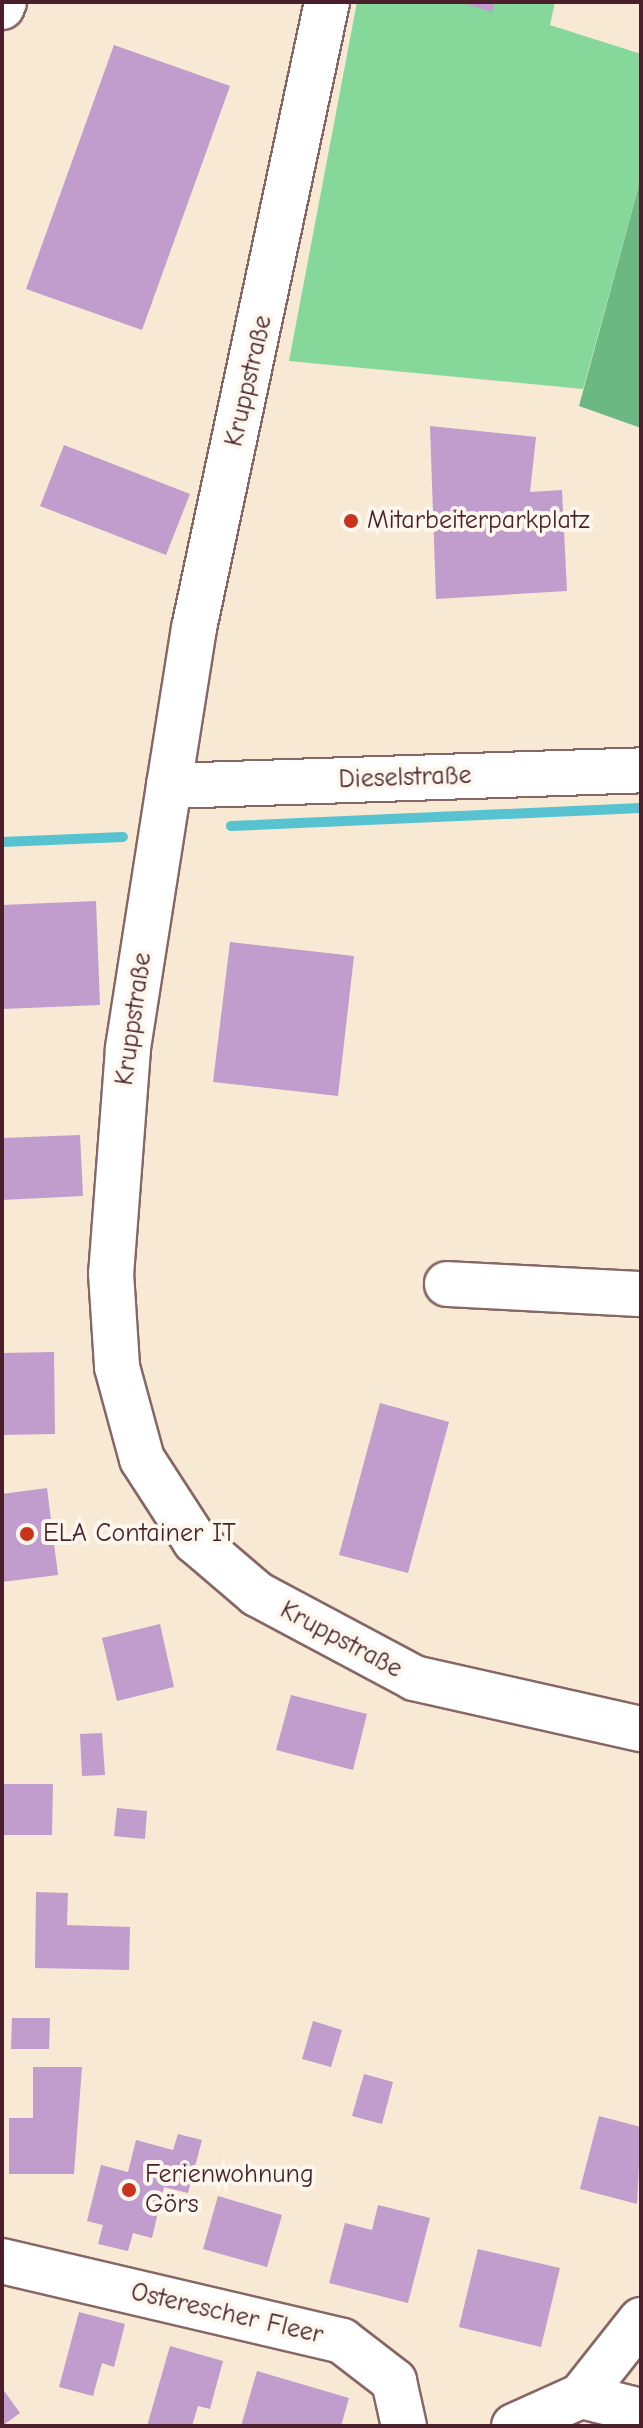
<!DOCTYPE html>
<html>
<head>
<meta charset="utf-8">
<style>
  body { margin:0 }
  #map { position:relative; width:643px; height:2428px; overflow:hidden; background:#f7e9d4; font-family:"Comic Neue",sans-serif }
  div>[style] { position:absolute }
  .green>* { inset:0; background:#85d89a }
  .forest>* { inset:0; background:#6cb882 }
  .stream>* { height:10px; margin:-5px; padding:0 5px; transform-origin:5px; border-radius:5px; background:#57c3d0 }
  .building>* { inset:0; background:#c09dcc }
  .roads { filter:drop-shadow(2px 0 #876666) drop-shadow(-2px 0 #876666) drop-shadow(0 2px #876666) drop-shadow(0 -2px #876666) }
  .minor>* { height:44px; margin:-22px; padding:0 22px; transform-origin:22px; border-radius:22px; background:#fff }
  .major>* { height:44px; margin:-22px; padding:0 22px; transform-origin:22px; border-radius:22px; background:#fff }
  .dots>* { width:22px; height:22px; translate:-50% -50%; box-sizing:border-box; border:4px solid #fbf7ec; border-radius:50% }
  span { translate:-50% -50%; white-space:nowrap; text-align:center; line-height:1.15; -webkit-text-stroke:8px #fbf7ec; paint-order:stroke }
  .street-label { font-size:26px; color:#4a1f2b }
  .poi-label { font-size:26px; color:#4a1f2b }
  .left { translate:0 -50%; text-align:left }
  .frame { position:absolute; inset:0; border:4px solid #4a1f2b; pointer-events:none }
</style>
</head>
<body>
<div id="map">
  <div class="green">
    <div style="clip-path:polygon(357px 2px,555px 2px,550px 25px,641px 54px,641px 178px,583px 389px,289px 361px)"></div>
  </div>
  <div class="forest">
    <div style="clip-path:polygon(641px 178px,641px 428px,579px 406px)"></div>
  </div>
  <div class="stream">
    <div style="left:231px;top:826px;width:410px;rotate:-2.5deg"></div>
    <div style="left:2px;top:842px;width:121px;rotate:-2.4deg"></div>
  </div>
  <div class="building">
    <div style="clip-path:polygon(459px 2px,495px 2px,492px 12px)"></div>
    <div style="clip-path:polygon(114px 45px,230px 86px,142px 330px,26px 289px)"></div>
    <div style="clip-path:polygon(430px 426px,536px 437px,530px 492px,562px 490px,567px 591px,436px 599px)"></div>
    <div style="clip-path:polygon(64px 445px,190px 494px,166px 555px,40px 506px)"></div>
    <div style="clip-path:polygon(96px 901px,100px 1005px,2px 1009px,2px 905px)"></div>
    <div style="clip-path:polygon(230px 942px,354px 956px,338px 1096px,213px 1082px)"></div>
    <div style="clip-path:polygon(80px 1135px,83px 1196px,2px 1200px,2px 1138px)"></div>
    <div style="clip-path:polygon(54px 1352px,55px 1434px,2px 1435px,2px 1353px)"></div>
    <div style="clip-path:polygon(380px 1403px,449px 1422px,408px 1573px,339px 1555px)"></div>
    <div style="clip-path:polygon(47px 1488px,58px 1575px,2px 1582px,2px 1494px)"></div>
    <div style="clip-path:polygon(160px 1624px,174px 1687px,117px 1701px,102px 1638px)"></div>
    <div style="clip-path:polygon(291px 1695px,367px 1714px,353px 1770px,276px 1750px)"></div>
    <div style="clip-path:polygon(102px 1733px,105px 1775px,82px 1776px,80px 1734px)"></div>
    <div style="clip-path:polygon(2px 1784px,53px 1784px,52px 1835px,2px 1835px)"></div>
    <div style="clip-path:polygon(117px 1808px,147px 1811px,145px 1839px,114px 1836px)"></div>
    <div style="clip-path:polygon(36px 1892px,68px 1893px,67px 1925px,130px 1927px,129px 1970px,35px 1968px)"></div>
    <div style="clip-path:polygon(12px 2018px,50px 2018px,49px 2049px,11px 2049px)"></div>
    <div style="clip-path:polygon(313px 2021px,342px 2030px,331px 2067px,302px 2059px)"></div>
    <div style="clip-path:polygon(33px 2067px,82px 2067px,74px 2174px,9px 2174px,9px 2118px,33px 2118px)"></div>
    <div style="clip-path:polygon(364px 2074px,393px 2082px,382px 2124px,352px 2116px)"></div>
    <div style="clip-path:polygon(599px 2116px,641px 2127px,637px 2204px,580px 2189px)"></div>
    <div style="clip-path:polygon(178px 2134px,202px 2140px,188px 2193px,164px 2187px,152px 2238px,133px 2233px,128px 2251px,98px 2244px,103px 2225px,87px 2221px,101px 2165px,128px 2172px,136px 2140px,173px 2150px)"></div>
    <div style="clip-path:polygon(218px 2196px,282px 2215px,267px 2267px,203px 2249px)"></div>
    <div style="clip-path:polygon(378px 2205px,430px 2218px,408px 2303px,329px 2283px,345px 2223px,372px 2230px)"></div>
    <div style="clip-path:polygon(478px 2249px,560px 2268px,541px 2347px,459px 2327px)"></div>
    <div style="clip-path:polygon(79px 2312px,125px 2324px,114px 2367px,102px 2363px,93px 2396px,59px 2387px)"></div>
    <div style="clip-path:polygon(170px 2346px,223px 2361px,210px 2409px,198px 2406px,192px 2426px,147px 2426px)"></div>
    <div style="clip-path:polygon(257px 2371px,349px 2398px,341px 2426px,241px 2426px)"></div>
    <div style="clip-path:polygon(2px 2388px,20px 2413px,2px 2426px)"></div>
  </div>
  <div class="roads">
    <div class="minor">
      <div style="left:327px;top:2px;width:640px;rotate:101.99deg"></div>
      <div style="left:194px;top:628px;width:160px;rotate:99deg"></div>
      <div style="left:169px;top:786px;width:266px;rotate:98.9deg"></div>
      <div style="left:128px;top:1049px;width:225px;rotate:94.3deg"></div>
      <div style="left:111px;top:1273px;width:94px;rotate:86.3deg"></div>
      <div style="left:117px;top:1367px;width:95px;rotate:74.8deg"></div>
      <div style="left:142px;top:1459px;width:98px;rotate:57.1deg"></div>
      <div style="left:195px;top:1541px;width:82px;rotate:40.5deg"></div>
      <div style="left:257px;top:1594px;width:178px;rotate:28.1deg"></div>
      <div style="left:414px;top:1678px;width:233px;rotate:12.7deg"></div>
      <div style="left:169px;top:786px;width:472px;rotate:-1.9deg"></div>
      <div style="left:447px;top:1284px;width:194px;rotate:3deg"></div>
      <div style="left:2px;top:2261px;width:349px;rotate:13.2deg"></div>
      <div style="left:342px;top:2341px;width:66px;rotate:37.6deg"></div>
      <div style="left:394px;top:2381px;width:46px;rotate:77.5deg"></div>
      <div style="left:581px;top:2396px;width:97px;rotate:-51.7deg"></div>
      <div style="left:514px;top:2426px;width:73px;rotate:-24.1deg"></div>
      <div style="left:581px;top:2396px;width:62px;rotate:14deg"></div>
    </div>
    <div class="major">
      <div style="left:2px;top:7px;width:5px;rotate:-68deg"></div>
    </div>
  </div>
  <div class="dots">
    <div style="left:351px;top:521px;background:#c8321e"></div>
    <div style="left:27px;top:1534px;background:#c8321e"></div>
    <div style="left:129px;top:2190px;background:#c8321e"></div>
  </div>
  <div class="street-label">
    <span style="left:249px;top:381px;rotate:-77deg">Kruppstraße</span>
    <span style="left:405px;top:778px;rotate:-2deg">Dieselstraße</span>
    <span style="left:134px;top:1019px;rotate:-82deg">Kruppstraße</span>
    <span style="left:341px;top:1640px;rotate:28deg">Kruppstraße</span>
    <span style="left:227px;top:2314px;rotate:13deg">Osterescher Fleer</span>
  </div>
  <div class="poi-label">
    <span class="left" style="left:367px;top:521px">Mitarbeiterparkplatz</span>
    <span class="left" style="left:43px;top:1534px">ELA Container IT</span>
    <span class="left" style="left:145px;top:2190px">Ferienwohnung<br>Görs</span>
  </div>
  <div class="frame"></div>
</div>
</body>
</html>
